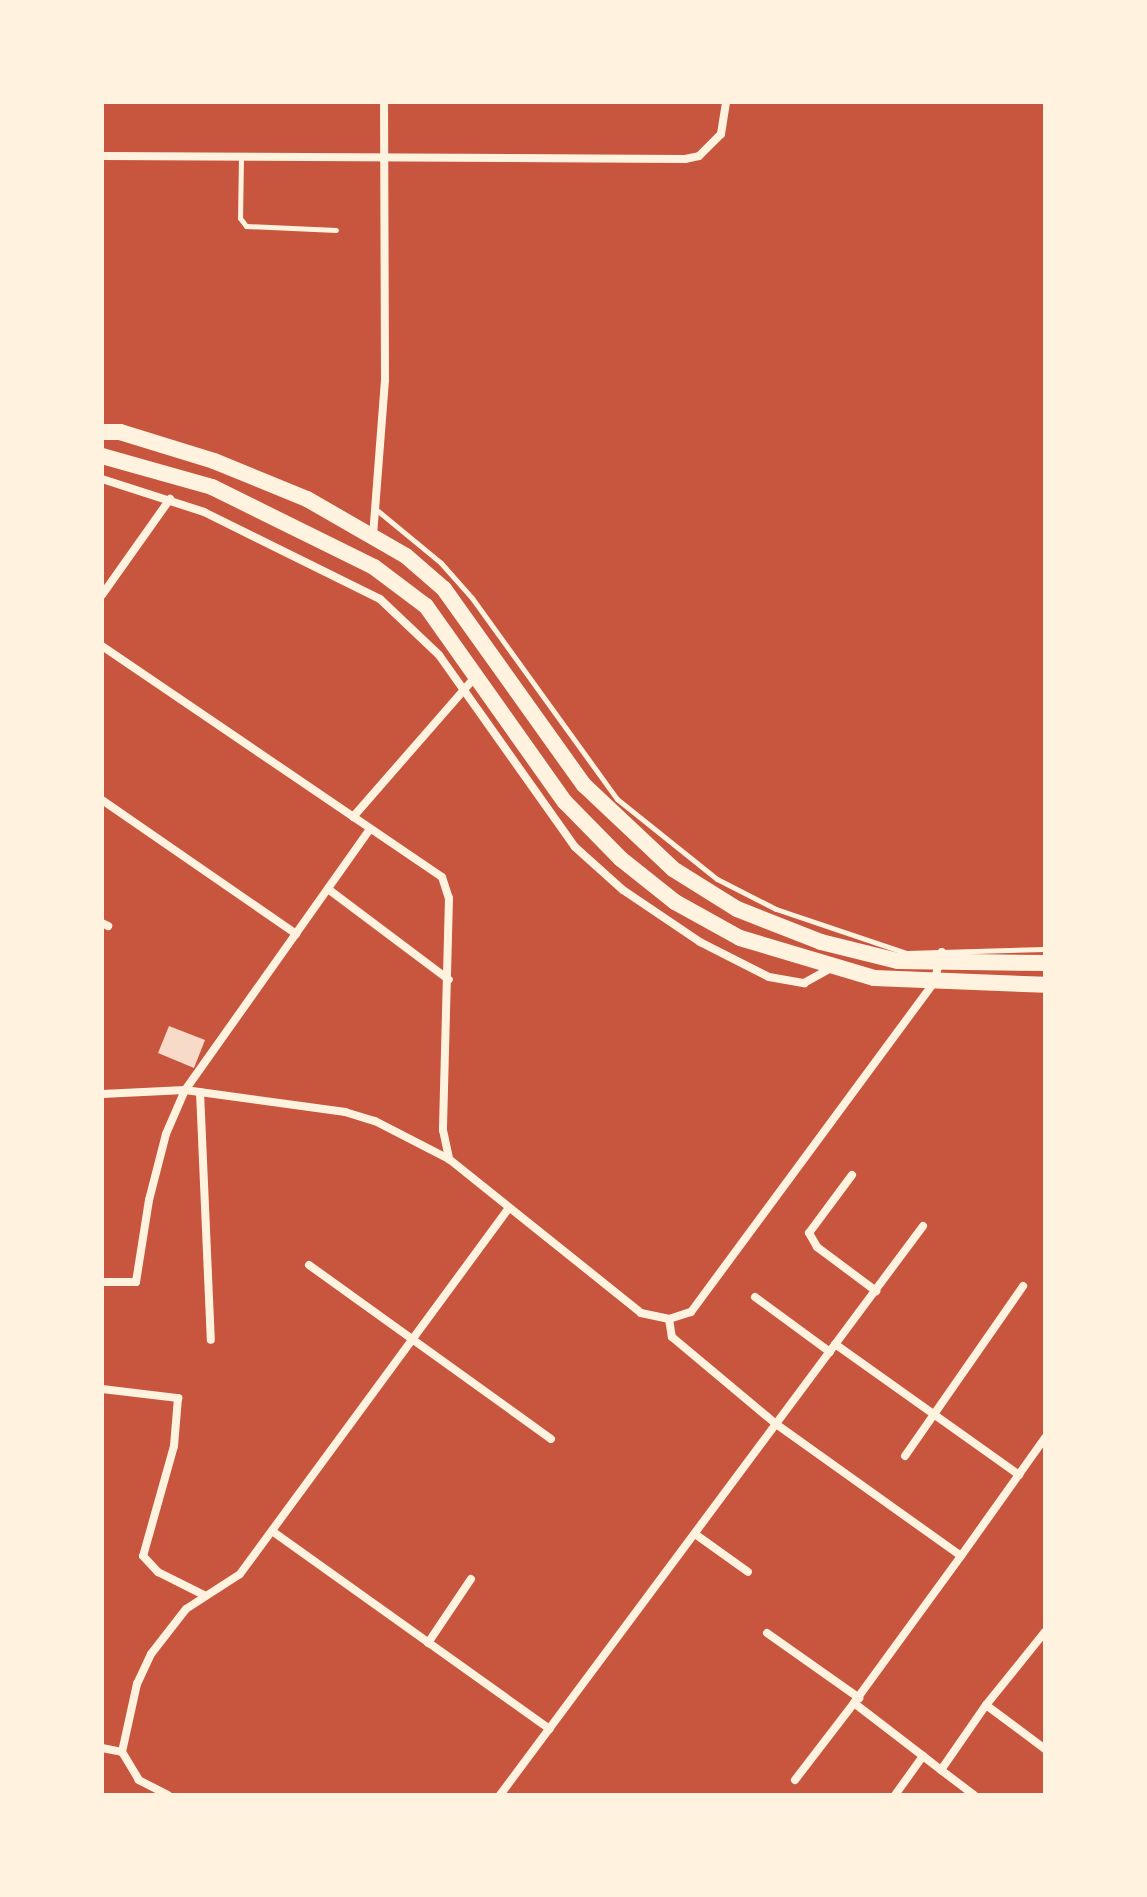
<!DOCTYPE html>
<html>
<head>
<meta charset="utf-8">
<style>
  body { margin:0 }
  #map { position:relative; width:1147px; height:1897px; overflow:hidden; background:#c8553d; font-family:Montserrat,sans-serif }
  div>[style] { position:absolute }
  .building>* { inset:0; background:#f7dbc8 }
  .service>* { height:5px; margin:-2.5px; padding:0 2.5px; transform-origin:2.5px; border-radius:2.5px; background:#fff3e0 }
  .minor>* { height:8px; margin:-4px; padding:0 4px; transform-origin:4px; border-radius:4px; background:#fff3e0 }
  .secondary>* { height:16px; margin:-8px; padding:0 8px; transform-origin:8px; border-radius:8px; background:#fff3e0 }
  span { translate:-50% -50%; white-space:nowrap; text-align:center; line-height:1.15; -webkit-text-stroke:6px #fff3e0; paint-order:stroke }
  .frame { position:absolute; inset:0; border:104px solid #fff3e0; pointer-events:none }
</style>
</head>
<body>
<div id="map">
  <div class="building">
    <div style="clip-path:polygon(169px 1026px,205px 1040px,194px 1068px,158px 1053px)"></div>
  </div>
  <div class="service">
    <div style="left:241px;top:157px;width:61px;rotate:90.9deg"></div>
    <div style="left:240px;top:218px;width:10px;rotate:53deg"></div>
    <div style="left:246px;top:226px;width:90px;rotate:2.5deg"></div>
    <div style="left:378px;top:511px;width:82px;rotate:39.5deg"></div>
    <div style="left:441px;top:563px;width:47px;rotate:48.5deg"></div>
    <div style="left:472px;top:598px;width:248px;rotate:54.2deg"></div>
    <div style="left:617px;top:799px;width:128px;rotate:38.7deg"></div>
    <div style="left:717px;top:879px;width:66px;rotate:27deg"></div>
    <div style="left:776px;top:909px;width:138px;rotate:18.6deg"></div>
    <div style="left:907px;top:953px;width:138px;rotate:-1.7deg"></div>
  </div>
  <div class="minor">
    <div style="left:102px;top:156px;width:583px;rotate:0.29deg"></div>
    <div style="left:685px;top:159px;width:14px;rotate:-12deg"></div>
    <div style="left:699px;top:156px;width:31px;rotate:-45deg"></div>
    <div style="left:721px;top:134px;width:32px;rotate:-81deg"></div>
    <div style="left:102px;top:479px;width:107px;rotate:17.9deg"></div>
    <div style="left:204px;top:512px;width:196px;rotate:26.3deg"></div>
    <div style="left:380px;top:599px;width:81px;rotate:43.5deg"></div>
    <div style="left:439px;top:655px;width:235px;rotate:54.7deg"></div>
    <div style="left:575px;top:847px;width:64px;rotate:41.9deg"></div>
    <div style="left:623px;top:890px;width:93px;rotate:34deg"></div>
    <div style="left:700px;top:942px;width:77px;rotate:26.9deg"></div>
    <div style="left:769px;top:977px;width:36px;rotate:10deg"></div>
    <div style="left:804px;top:983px;width:31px;rotate:-29deg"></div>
    <div style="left:373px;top:536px;width:156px;rotate:-85.6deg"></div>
    <div style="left:385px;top:380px;width:278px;rotate:-90.2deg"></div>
    <div style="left:102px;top:595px;width:118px;rotate:-54.7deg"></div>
    <div style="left:102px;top:646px;width:411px;rotate:34.2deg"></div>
    <div style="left:442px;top:877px;width:22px;rotate:72deg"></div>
    <div style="left:449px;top:898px;width:232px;rotate:91.5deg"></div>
    <div style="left:443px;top:1130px;width:30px;rotate:78deg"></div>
    <div style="left:449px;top:1159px;width:246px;rotate:38.7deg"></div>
    <div style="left:641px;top:1313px;width:29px;rotate:12deg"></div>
    <div style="left:669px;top:1319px;width:23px;rotate:-18deg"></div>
    <div style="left:691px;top:1312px;width:409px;rotate:-53.6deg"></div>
    <div style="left:934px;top:983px;width:32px;rotate:-76deg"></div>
    <div style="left:102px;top:800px;width:236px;rotate:34.6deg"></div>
    <div style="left:353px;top:817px;width:187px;rotate:-48.9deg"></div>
    <div style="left:370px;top:829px;width:320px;rotate:125.3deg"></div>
    <div style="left:185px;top:1090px;width:162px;rotate:7.8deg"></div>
    <div style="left:345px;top:1112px;width:31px;rotate:17deg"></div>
    <div style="left:375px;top:1121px;width:83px;rotate:27.2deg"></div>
    <div style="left:328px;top:889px;width:151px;rotate:36.9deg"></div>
    <div style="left:102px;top:923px;width:7px;rotate:27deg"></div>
    <div style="left:200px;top:1092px;width:248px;rotate:87.5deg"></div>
    <div style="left:102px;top:1094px;width:83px;rotate:-2.8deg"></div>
    <div style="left:185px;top:1090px;width:48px;rotate:113.4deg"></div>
    <div style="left:166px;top:1134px;width:68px;rotate:104.4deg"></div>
    <div style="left:149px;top:1200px;width:83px;rotate:99deg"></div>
    <div style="left:136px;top:1282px;width:34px;rotate:180deg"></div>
    <div style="left:852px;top:1175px;width:72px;rotate:126.6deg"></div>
    <div style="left:809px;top:1233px;width:16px;rotate:60deg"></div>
    <div style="left:817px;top:1247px;width:74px;rotate:36.7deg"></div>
    <div style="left:309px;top:1265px;width:298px;rotate:35.7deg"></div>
    <div style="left:755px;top:1297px;width:93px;rotate:36.3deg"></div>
    <div style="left:669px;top:1319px;width:18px;rotate:81deg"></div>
    <div style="left:672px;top:1337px;width:136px;rotate:39.9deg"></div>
    <div style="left:776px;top:1424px;width:227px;rotate:35.5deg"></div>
    <div style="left:961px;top:1556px;width:182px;rotate:126.1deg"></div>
    <div style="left:854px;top:1703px;width:87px;rotate:37.5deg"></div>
    <div style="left:835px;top:1344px;width:226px;rotate:35.4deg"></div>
    <div style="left:102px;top:1389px;width:77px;rotate:6.8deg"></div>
    <div style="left:178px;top:1398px;width:48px;rotate:94.8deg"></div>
    <div style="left:174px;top:1446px;width:114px;rotate:105.7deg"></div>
    <div style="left:143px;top:1556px;width:22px;rotate:47deg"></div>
    <div style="left:158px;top:1572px;width:51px;rotate:26.6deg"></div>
    <div style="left:905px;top:1456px;width:207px;rotate:-55.2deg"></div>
    <div style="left:272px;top:1531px;width:341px;rotate:35.5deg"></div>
    <div style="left:695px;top:1534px;width:65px;rotate:35.6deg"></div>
    <div style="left:961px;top:1556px;width:145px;rotate:-54.6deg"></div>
    <div style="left:767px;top:1633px;width:113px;rotate:35.2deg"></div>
    <div style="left:428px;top:1643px;width:77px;rotate:-56.1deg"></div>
    <div style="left:986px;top:1705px;width:94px;rotate:-51.1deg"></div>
    <div style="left:102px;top:1748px;width:20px;rotate:11deg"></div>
    <div style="left:795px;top:1780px;width:97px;rotate:-52.5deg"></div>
    <div style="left:168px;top:1795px;width:33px;rotate:-153deg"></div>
    <div style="left:139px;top:1780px;width:33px;rotate:-121deg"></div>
    <div style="left:122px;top:1752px;width:70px;rotate:-77.6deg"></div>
    <div style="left:137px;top:1684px;width:33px;rotate:-65deg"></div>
    <div style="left:151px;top:1654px;width:57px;rotate:-52.1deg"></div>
    <div style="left:186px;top:1609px;width:64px;rotate:-32.9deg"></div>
    <div style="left:240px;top:1574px;width:453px;rotate:-53.7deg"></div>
    <div style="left:500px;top:1795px;width:709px;rotate:-53.37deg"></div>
    <div style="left:895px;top:1795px;width:48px;rotate:-54.3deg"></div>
    <div style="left:923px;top:1756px;width:23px;rotate:38deg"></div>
    <div style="left:974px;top:1795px;width:41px;rotate:-142.9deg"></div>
    <div style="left:941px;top:1770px;width:79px;rotate:-55.3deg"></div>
    <div style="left:986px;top:1705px;width:74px;rotate:36.7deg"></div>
  </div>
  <div class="secondary">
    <div style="left:102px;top:432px;width:18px"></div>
    <div style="left:120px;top:432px;width:98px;rotate:17.1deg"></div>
    <div style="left:214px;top:461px;width:100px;rotate:22.2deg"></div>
    <div style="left:307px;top:499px;width:114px;rotate:29.9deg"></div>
    <div style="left:406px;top:556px;width:50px;rotate:41deg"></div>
    <div style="left:444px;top:589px;width:241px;rotate:54.5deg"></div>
    <div style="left:584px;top:785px;width:122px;rotate:43.3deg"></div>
    <div style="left:673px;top:869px;width:75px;rotate:32deg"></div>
    <div style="left:737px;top:909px;width:90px;rotate:21.4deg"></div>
    <div style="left:821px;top:942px;width:79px;rotate:13.9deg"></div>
    <div style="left:898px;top:961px;width:147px;rotate:0.8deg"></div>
    <div style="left:102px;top:456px;width:114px;rotate:15.7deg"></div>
    <div style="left:212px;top:487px;width:181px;rotate:26.3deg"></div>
    <div style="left:374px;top:567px;width:65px;rotate:36.9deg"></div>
    <div style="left:426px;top:606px;width:240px;rotate:54.7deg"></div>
    <div style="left:565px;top:802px;width:80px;rotate:45.5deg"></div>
    <div style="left:621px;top:859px;width:69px;rotate:38.5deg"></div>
    <div style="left:675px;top:902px;width:74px;rotate:29deg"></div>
    <div style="left:740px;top:938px;width:140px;rotate:16.6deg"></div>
    <div style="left:874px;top:978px;width:171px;rotate:2.3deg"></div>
  </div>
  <div class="frame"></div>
</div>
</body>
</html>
